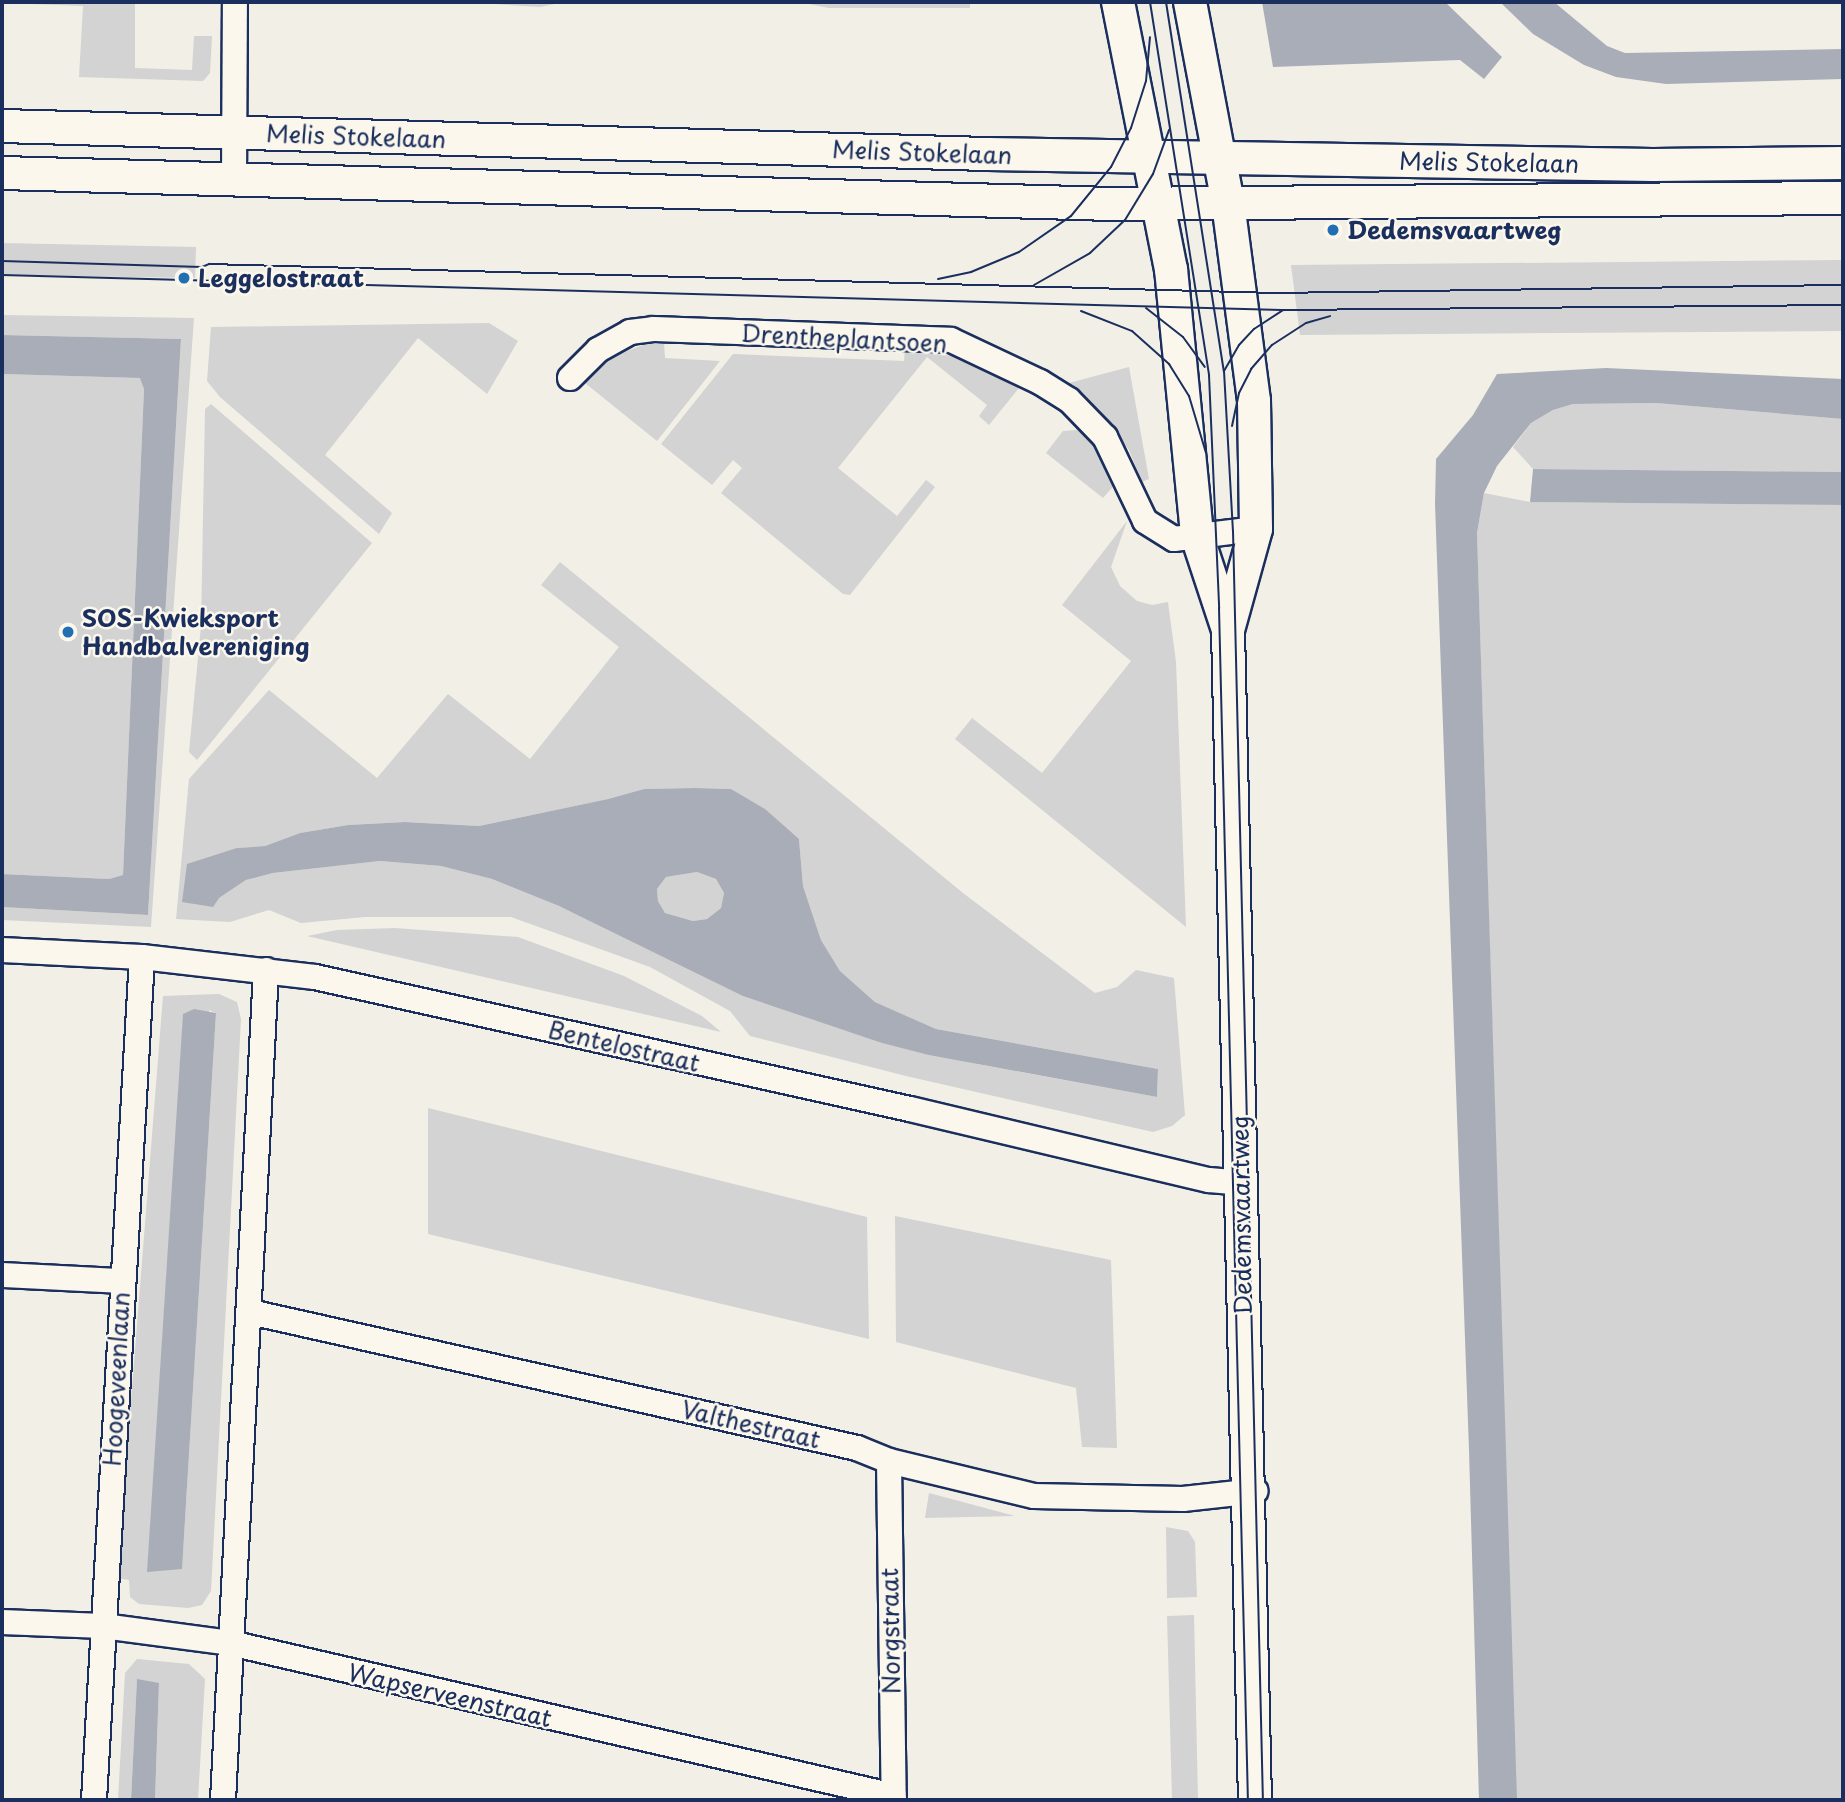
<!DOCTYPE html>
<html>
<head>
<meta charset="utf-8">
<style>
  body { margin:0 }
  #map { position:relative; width:1845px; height:1802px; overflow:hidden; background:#f2efe6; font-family:"Playpen Sans",sans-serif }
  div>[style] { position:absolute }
  .green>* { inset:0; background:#d2d3d2 }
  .water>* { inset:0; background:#a9adb7 }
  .roads { filter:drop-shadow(2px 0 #1b2f5e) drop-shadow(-2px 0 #1b2f5e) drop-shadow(0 2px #1b2f5e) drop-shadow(0 -2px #1b2f5e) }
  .minor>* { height:24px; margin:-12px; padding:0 12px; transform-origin:12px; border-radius:12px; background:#fbf7ec }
  .tertiary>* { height:32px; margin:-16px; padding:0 16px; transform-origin:16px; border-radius:16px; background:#fbf7ec }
  .tram>* { height:2px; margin:-1px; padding:0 1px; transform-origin:1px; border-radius:1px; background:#1b2f5e }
  .dots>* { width:19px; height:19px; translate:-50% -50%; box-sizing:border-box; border:4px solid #fbf7ec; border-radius:50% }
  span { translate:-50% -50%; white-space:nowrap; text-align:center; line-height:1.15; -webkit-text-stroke:5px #fbf7ec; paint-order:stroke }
  .street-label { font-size:24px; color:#1b2f5e }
  .poi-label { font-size:24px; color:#1b2f5e; font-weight:700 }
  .left { translate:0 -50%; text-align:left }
  .frame { position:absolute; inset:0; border:4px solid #1b2f5e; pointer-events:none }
</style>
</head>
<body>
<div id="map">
  <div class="green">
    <div style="clip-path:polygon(135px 2px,135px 68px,192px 70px,194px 36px,212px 36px,210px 73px,203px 81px,79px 77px,83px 6px,2px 3px)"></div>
    <div style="clip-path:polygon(463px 2px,564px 2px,540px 7px)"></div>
    <div style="clip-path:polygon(799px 2px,970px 2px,970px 8px,829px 8px)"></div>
    <div style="clip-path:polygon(2px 243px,196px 247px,195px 278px,2px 275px)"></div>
    <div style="clip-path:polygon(1843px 260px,1843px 331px,1300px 335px,1291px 265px)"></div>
    <div style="clip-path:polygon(2px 315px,194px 318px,151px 927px,2px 920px,2px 907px,148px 915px,181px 339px,2px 335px)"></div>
    <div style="clip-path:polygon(489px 323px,518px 341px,487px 394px,418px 338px,325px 455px,392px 513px,379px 534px,220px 397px,207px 381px,211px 327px)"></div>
    <div style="clip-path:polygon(664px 343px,665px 358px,720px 361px,657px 441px,585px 383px,610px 360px,627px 351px,646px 344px)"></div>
    <div style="clip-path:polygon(905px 350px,958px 357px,996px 368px,1024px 382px,989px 425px,979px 416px,987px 405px,927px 357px,838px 468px,897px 516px,926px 480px,935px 487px,850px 595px,843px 594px,721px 493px,742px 468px,733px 460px,712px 485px,661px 444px,733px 354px,904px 361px)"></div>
    <div style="clip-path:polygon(1129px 367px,1149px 479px,1142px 482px,1129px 450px,1104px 416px,1069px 383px)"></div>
    <div style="clip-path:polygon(2px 374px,141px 378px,144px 389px,123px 875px,109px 879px,2px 874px)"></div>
    <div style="clip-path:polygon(1656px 403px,1843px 419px,1843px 472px,1533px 469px,1513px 447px,1531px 423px,1553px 410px,1573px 404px)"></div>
    <div style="clip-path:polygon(211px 404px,372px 543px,197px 760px,189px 752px,201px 626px,205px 409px)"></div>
    <div style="clip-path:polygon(1077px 430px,1087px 436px,1106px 460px,1117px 482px,1103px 498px,1046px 453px,1063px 431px)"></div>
    <div style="clip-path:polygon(1484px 493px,1530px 502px,1843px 505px,1843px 1800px,1516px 1800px,1477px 533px)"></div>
    <div style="clip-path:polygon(1127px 521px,1111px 567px,1120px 586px,1137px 601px,1152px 605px,1168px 602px,1176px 662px,1186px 927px,955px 739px,972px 718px,1042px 773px,1131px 661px,1062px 605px)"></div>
    <div style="clip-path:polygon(evenodd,560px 562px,963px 893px,1095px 993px,1117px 987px,1136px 970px,1174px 978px,1185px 1115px,1172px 1126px,1153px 1132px,906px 1076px,750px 1036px,730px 1011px,650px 967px,511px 917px,365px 917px,301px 923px,269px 910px,230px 922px,176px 919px,189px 779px,269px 690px,377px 778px,448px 694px,530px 759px,619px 647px,541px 585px,560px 562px,695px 788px,731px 789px,799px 839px,803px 886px,821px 940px,840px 971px,875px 1002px,936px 1029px,1158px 1069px,1157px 1097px,982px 1065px,882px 1043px,637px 943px,559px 906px,492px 879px,441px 866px,380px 861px,273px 873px,246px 880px,219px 898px,237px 848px,265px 846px,300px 833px,348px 825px,405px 822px,479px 826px,608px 799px,644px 789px,695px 788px)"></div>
    <div style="clip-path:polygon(697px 872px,716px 879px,724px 893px,721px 908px,707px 919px,693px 921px,665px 913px,658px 901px,657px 889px,666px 877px)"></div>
    <div style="clip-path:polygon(395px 928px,518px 937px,624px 976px,702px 1016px,721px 1032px,307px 936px,337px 930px)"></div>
    <div style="clip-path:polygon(evenodd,219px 994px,237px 1002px,241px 1019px,211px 1591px,202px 1605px,188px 1608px,139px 1604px,130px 1597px,129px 1580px,117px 1578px,163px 996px,219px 994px,209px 1010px,216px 1013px,182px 1569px,209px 1010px)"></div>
    <div style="clip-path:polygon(428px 1108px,867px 1217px,869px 1339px,428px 1234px)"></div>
    <div style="clip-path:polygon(895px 1216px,1111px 1260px,1117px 1448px,1082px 1447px,1076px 1388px,896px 1342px)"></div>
    <div style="clip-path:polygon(929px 1493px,1015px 1516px,925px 1518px)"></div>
    <div style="clip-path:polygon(1166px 1527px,1188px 1531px,1195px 1542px,1197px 1597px,1167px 1598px)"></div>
    <div style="clip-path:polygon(1194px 1615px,1198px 1800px,1172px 1800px,1167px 1616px)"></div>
    <div style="clip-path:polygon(137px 1659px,189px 1664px,205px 1679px,198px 1800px,155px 1800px,159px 1684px,137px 1680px,131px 1800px,118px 1800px,125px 1673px)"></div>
  </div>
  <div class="water">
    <div style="clip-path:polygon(1262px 2px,1445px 2px,1502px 57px,1484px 79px,1460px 60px,1273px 67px)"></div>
    <div style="clip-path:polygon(1500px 2px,1554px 2px,1607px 46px,1625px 53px,1843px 49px,1843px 79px,1666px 84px,1616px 77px,1584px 65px,1533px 34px)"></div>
    <div style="clip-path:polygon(2px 335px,181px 339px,148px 915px,2px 907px,2px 874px,109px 879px,123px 875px,144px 389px,140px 378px,2px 374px)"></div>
    <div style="clip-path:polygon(1606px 368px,1843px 379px,1843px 419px,1656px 403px,1573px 404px,1553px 410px,1531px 423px,1497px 466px,1484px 493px,1477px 533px,1517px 1800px,1479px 1800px,1469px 1450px,1435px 504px,1436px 459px,1473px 415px,1497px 374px)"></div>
    <div style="clip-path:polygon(1533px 469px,1843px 472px,1843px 505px,1530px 502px)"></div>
    <div style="clip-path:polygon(evenodd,695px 788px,731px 789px,765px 809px,799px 839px,803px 886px,821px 940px,840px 971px,875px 1002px,936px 1029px,1158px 1069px,1157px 1097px,929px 1055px,882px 1043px,743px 996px,559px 906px,492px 879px,441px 866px,380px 861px,273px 873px,246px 880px,219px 898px,213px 907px,182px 902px,187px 864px,237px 848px,265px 846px,300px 833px,348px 825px,405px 822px,479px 826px,608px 799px,644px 789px,695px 788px,697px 872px,716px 879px,724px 893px,721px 908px,707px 919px,693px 921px,665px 913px,658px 901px,657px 889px,666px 877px,697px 872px)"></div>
    <div style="clip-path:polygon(194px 1009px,216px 1013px,182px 1569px,147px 1572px,183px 1014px)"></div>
    <div style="clip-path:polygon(137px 1679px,159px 1683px,155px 1800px,131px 1800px)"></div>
  </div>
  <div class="roads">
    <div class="minor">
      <div style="left:234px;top:179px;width:177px;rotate:-89.7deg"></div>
      <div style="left:570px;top:378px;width:40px;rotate:-45deg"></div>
      <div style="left:598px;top:350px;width:37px;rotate:-29deg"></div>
      <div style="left:630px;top:332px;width:23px;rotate:-7deg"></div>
      <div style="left:653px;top:329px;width:298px;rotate:2.1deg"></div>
      <div style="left:951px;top:340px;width:98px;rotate:25.3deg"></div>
      <div style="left:1040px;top:382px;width:34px;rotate:32deg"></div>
      <div style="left:1069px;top:400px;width:52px;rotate:45.8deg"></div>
      <div style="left:1105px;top:437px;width:93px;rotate:64.5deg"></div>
      <div style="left:1145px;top:521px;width:34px;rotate:32deg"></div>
      <div style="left:1174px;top:539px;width:83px;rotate:-7deg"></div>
      <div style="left:2px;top:950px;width:140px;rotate:2.9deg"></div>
      <div style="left:142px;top:957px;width:174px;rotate:6.6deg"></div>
      <div style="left:315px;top:977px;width:609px;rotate:12.51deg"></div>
      <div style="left:910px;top:1109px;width:307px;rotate:13.4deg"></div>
      <div style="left:1209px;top:1180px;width:32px;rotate:5deg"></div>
      <div style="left:2px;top:1275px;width:119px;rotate:2.9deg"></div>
      <div style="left:250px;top:1312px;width:622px;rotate:12.63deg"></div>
      <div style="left:857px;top:1448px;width:35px;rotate:22deg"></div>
      <div style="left:889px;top:1461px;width:149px;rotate:13.6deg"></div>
      <div style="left:1034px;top:1496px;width:149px;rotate:1.2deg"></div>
      <div style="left:1183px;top:1499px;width:73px;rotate:-6.3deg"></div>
      <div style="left:889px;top:1461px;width:339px;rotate:89.2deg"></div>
      <div style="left:2px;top:1622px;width:101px;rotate:2.3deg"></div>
      <div style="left:103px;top:1626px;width:128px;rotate:7.6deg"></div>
      <div style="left:230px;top:1643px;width:681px;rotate:12.98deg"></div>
      <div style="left:94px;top:1800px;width:844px;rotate:-86.74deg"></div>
      <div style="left:223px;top:1800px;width:831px;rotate:-87.03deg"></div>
    </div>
    <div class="tertiary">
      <div style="left:1118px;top:2px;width:272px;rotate:78.8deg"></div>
      <div style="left:1171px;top:269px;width:268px;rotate:84.4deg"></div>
      <div style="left:1197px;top:536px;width:99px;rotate:71.7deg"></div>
      <div style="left:1190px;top:2px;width:205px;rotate:79.3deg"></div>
      <div style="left:1228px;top:203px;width:200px;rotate:82.5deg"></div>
      <div style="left:1254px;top:401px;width:128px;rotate:89.1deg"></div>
      <div style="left:1256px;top:529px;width:105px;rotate:105.5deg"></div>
      <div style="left:1228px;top:630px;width:1170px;rotate:88.68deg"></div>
      <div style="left:2px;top:126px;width:986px;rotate:1.63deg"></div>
      <div style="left:988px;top:154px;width:665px;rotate:0.95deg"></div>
      <div style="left:1653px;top:165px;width:190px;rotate:-0.6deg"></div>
      <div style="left:2px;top:173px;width:1110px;rotate:1.6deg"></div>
      <div style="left:1112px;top:204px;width:731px;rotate:-0.47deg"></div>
    </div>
  </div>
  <div class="tram">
    <div style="left:1150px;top:2px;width:378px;rotate:81deg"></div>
    <div style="left:1209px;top:375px;width:233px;rotate:87.5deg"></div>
    <div style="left:1219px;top:608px;width:1192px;rotate:88.61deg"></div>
    <div style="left:1166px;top:2px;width:374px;rotate:81.1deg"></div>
    <div style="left:1224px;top:371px;width:160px;rotate:86.8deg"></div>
    <div style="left:1233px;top:531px;width:1269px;rotate:88.65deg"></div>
    <div style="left:2px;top:261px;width:200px;rotate:1.7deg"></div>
    <div style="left:202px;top:267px;width:8px;rotate:-23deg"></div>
    <div style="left:209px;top:264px;width:1065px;rotate:1.56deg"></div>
    <div style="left:1274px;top:293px;width:569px;rotate:-0.81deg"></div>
    <div style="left:2px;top:275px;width:1280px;rotate:1.57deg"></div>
    <div style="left:1282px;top:310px;width:561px;rotate:-0.51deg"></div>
    <div style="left:938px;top:279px;width:34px;rotate:-12deg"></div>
    <div style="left:971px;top:272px;width:52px;rotate:-22.6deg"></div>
    <div style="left:1019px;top:252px;width:63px;rotate:-34.7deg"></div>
    <div style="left:1071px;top:216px;width:63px;rotate:-50.8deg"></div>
    <div style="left:1111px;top:167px;width:44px;rotate:-62.9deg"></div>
    <div style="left:1131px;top:128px;width:49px;rotate:-72.3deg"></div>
    <div style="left:1146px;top:81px;width:44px;rotate:-84.8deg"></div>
    <div style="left:1034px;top:285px;width:64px;rotate:-29.7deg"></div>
    <div style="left:1090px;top:253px;width:48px;rotate:-43.3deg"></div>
    <div style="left:1125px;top:220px;width:54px;rotate:-58.7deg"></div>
    <div style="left:1153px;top:174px;width:47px;rotate:-70deg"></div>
    <div style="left:1146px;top:308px;width:47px;rotate:38.1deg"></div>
    <div style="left:1183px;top:337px;width:37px;rotate:54deg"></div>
    <div style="left:1081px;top:311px;width:55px;rotate:21.4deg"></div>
    <div style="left:1132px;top:331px;width:50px;rotate:41.7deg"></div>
    <div style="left:1169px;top:364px;width:38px;rotate:58deg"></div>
    <div style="left:1189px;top:396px;width:59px;rotate:73.4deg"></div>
    <div style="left:1224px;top:371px;width:30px;rotate:-60deg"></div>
    <div style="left:1239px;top:345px;width:22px;rotate:-47deg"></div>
    <div style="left:1254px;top:329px;width:35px;rotate:-33deg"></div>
    <div style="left:1232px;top:426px;width:34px;rotate:-78deg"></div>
    <div style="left:1239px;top:393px;width:27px;rotate:-63deg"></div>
    <div style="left:1251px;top:369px;width:32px;rotate:-49deg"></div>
    <div style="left:1272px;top:345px;width:40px;rotate:-32.9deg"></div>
    <div style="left:1306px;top:323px;width:25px;rotate:-16deg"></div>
  </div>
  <div class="dots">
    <div style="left:1333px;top:230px;background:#1f6fb2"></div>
    <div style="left:184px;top:278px;background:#1f6fb2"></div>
    <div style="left:68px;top:632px;background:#1f6fb2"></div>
  </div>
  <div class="street-label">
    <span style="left:356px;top:136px;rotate:2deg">Melis Stokelaan</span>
    <span style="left:922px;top:152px;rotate:2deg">Melis Stokelaan</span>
    <span style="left:1489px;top:162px;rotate:1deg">Melis Stokelaan</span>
    <span style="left:844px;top:338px;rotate:3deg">Drentheplantsoen</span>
    <span style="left:624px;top:1046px;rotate:13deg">Bentelostraat</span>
    <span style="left:1241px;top:1215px;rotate:-91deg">Dedemsvaartweg</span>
    <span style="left:116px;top:1379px;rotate:-87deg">Hoogeveenlaan</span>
    <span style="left:751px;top:1424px;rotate:13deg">Valthestraat</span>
    <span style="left:890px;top:1631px;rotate:-91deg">Norgstraat</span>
    <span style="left:450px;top:1695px;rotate:13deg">Wapserveenstraat</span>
  </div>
  <div class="poi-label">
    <span class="left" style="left:1347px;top:230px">Dedemsvaartweg</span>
    <span class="left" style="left:198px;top:278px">Leggelostraat</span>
    <span class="left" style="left:82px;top:632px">SOS-Kwieksport<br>Handbalvereniging</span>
  </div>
  <div class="frame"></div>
</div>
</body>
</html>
